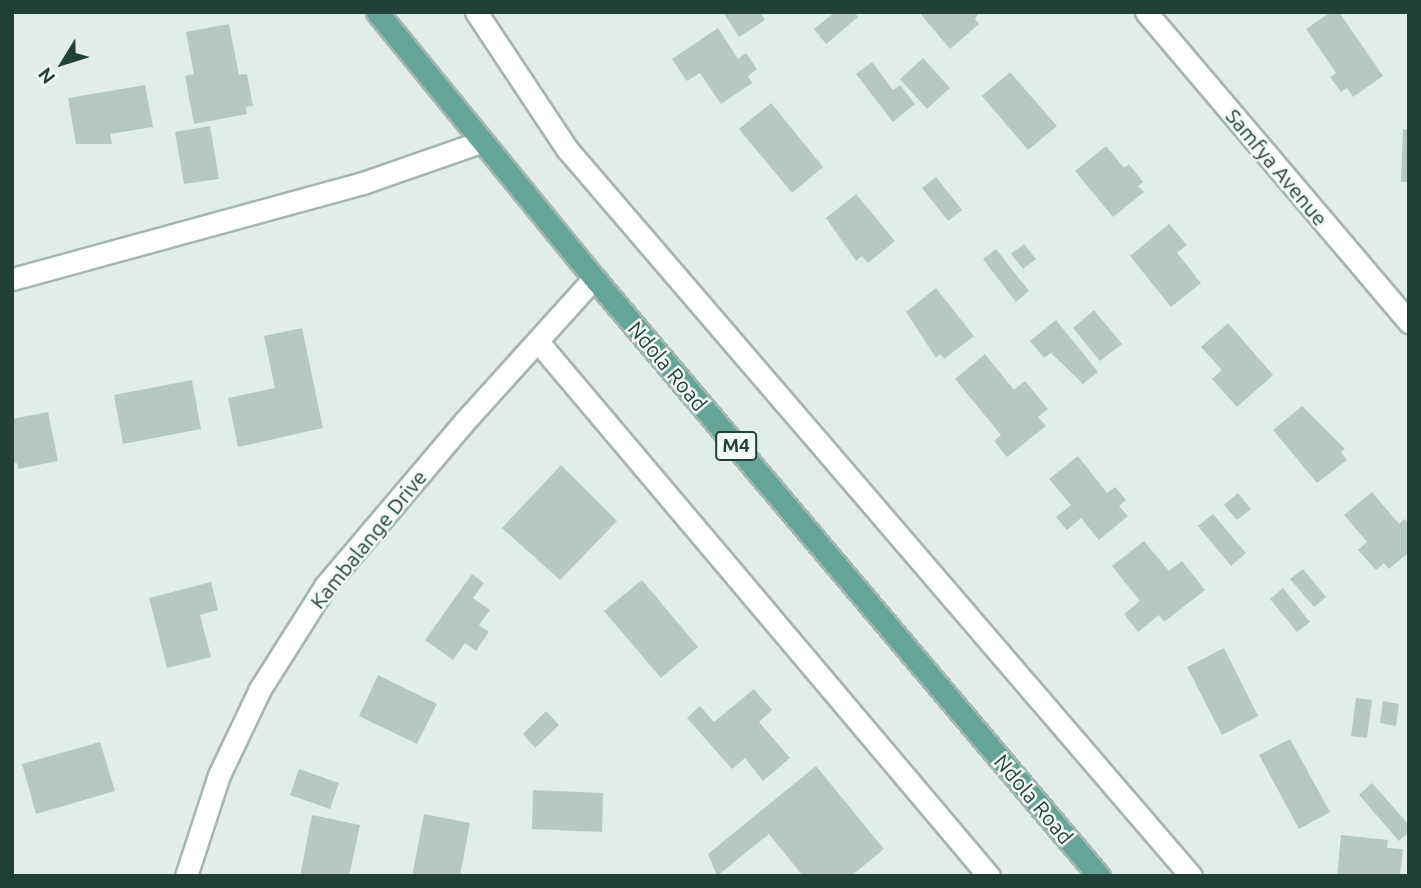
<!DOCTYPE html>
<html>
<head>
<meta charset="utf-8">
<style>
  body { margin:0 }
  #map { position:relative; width:1421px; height:888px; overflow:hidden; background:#e2ede9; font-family:Ubuntu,sans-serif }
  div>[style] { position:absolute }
  .building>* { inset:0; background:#b7c8c2 }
  .roads { filter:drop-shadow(2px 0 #a4b6b0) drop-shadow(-2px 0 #a4b6b0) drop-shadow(0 2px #a4b6b0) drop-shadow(0 -2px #a4b6b0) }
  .minor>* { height:21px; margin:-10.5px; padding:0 10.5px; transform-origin:10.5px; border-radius:10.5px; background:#fff }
  .major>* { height:21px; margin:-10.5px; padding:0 10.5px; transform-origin:10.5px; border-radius:10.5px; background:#64a597 }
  span { translate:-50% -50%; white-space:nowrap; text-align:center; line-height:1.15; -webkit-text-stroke:5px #f3f9f6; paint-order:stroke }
  .shield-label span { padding:2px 5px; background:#f3f9f6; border:2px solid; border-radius:5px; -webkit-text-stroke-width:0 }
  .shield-label { font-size:19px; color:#214038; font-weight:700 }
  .street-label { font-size:21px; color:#214038 }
  .frame { position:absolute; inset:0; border:14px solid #214038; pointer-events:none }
  .north { position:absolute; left:28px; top:28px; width:70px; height:70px; -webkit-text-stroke:5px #f3f9f6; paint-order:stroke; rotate:232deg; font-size:19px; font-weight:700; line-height:28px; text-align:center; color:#214038 }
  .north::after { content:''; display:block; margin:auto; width:24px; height:32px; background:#214038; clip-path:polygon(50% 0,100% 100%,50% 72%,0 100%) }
</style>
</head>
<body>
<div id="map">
  <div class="building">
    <div style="clip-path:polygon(723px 12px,760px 12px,765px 20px,739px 37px)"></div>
    <div style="clip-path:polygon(835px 12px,854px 12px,858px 17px,826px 44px,814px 29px)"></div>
    <div style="clip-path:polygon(919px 12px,979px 12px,975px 19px,979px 24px,950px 49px)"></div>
    <div style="clip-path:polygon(1331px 12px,1339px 12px,1383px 76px,1353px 97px,1347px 88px,1341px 92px,1330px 77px,1336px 73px,1306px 29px)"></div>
    <div style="clip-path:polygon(229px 24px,239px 75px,247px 74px,253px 106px,246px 107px,247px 114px,194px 124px,185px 76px,194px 74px,186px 32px)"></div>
    <div style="clip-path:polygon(718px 28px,738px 59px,746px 53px,757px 69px,748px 76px,752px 83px,721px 104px,700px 73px,687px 81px,672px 59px)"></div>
    <div style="clip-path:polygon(923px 58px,950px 88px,927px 109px,900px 79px)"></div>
    <div style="clip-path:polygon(872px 62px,893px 90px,900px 85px,915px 104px,893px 122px,856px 74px)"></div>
    <div style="clip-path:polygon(1010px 72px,1057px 126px,1028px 150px,982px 96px)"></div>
    <div style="clip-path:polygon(145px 85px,153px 127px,110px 134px,112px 144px,76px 144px,68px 98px)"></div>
    <div style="clip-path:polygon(771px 103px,823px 167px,792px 193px,739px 129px)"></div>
    <div style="clip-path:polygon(210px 126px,219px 179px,184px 184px,175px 132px)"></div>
    <div style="clip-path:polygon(1403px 129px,1409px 130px,1409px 182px,1401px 182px)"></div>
    <div style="clip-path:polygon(1106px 146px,1124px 168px,1129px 164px,1143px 182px,1138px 186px,1144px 192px,1113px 217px,1075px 171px)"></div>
    <div style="clip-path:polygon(936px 177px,962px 210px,948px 221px,922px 188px)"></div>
    <div style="clip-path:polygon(856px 194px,895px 241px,868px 263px,862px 256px,856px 261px,826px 218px)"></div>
    <div style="clip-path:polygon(1169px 224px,1187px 245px,1177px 253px,1201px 283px,1171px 307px,1130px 256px)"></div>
    <div style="clip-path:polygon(1024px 244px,1036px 259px,1023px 269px,1011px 254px)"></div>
    <div style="clip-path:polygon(996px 249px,1029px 291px,1016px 302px,983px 259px)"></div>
    <div style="clip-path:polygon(936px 288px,974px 336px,944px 359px,940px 354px,936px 358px,906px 312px)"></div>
    <div style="clip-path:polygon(1094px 310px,1122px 344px,1100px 361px,1073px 328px)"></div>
    <div style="clip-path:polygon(1056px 320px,1098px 372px,1083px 384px,1051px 353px,1044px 358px,1030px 341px)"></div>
    <div style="clip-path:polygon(1228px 323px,1273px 375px,1237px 407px,1212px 379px,1222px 370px,1201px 347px)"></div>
    <div style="clip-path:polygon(302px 328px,323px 428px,238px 447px,228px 398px,275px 388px,264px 336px)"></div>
    <div style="clip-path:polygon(985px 354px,1014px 390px,1025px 381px,1048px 409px,1038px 417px,1046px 426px,1007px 457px,994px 441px,1001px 435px,955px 379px)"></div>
    <div style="clip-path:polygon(192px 380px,201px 429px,123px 444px,114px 395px)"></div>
    <div style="clip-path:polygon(1302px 406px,1345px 449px,1341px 452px,1347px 460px,1317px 483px,1273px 430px)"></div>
    <div style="clip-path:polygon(48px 412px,58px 461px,18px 469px,17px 463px,12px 464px,12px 419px)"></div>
    <div style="clip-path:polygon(1078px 456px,1107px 493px,1115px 487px,1126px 500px,1119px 506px,1128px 516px,1099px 540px,1081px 518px,1067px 530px,1056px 517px,1071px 505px,1049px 479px)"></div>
    <div style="clip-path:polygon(561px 465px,617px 521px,560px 580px,502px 528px)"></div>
    <div style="clip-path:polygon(1372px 492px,1399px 524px,1404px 519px,1409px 524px,1409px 552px,1389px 569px,1384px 563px,1376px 570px,1358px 550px,1367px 542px,1344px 515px)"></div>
    <div style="clip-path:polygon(1238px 493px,1251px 509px,1237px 520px,1224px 505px)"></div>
    <div style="clip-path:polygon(1213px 514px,1246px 553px,1231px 566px,1198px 526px)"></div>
    <div style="clip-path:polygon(1144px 541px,1169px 571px,1182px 561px,1205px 590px,1164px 622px,1159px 615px,1138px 632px,1124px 614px,1140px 601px,1112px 566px)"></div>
    <div style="clip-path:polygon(1303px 569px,1326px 597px,1314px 607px,1290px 579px)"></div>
    <div style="clip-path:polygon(472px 574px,484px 583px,473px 598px,490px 610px,479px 625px,489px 632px,476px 651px,465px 643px,453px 660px,425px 640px)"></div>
    <div style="clip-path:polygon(642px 580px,698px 647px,661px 678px,604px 611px)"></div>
    <div style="clip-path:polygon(211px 582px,218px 610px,200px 615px,211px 657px,167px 668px,149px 598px)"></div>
    <div style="clip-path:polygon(1283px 588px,1310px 622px,1297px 632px,1270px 599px)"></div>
    <div style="clip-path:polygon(1224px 648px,1258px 716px,1222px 735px,1187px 667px)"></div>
    <div style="clip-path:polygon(378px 675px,437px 704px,417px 744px,359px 716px)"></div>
    <div style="clip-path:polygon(754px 689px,772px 710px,759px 722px,790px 758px,763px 781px,745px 758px,732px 769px,687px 718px,700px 706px,714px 722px)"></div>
    <div style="clip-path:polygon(1356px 698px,1372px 700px,1367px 738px,1351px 736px)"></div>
    <div style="clip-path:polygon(1383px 701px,1399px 704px,1396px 726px,1380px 723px)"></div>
    <div style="clip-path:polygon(546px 711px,559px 725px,535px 748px,523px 734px)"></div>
    <div style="clip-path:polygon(1290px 739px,1330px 812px,1299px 829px,1259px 755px)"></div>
    <div style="clip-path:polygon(100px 742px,115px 791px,36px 814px,22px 764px)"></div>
    <div style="clip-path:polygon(816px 766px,884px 849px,851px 876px,803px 876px,769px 834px,717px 876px,708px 854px)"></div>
    <div style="clip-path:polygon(299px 769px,339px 783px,330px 809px,290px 795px)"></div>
    <div style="clip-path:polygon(1372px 783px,1409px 825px,1409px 832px,1399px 841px,1359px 795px)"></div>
    <div style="clip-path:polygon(533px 790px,603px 793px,602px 832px,532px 829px)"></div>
    <div style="clip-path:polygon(424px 814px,470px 823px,460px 876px,412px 876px)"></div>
    <div style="clip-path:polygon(312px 815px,360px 825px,349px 876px,300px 876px)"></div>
    <div style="clip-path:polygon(1341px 835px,1388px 840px,1387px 848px,1403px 849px,1400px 876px,1337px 876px)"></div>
  </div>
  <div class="roads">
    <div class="minor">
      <div style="left:476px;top:12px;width:164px;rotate:56.4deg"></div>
      <div style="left:567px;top:149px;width:958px;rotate:49.36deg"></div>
      <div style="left:1146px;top:12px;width:407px;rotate:49.7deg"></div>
      <div style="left:12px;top:279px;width:364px;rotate:-15.3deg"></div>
      <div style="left:363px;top:183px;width:125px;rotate:-19.2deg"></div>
      <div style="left:539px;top:343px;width:698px;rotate:49.83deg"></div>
      <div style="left:186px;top:876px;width:106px;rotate:-71.9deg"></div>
      <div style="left:219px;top:775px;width:95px;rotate:-64.5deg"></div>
      <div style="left:260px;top:689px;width:122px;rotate:-57.7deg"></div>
      <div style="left:325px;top:586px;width:215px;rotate:-49.7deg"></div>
      <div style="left:464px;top:422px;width:194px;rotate:-47.9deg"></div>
    </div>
    <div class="major">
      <div style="left:377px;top:12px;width:343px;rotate:50.8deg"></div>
      <div style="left:594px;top:278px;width:783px;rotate:49.82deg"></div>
    </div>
  </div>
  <div class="shield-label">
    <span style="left:736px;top:446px">M4</span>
  </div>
  <div class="street-label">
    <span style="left:1277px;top:167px;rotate:50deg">Samfya Avenue</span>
    <span style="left:668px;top:366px;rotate:50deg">Ndola Road</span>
    <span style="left:368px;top:539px;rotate:-51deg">Kambalange Drive</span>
    <span style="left:1034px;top:799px;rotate:50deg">Ndola Road</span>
  </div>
  <div class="frame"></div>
  <div class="north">N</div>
</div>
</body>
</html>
